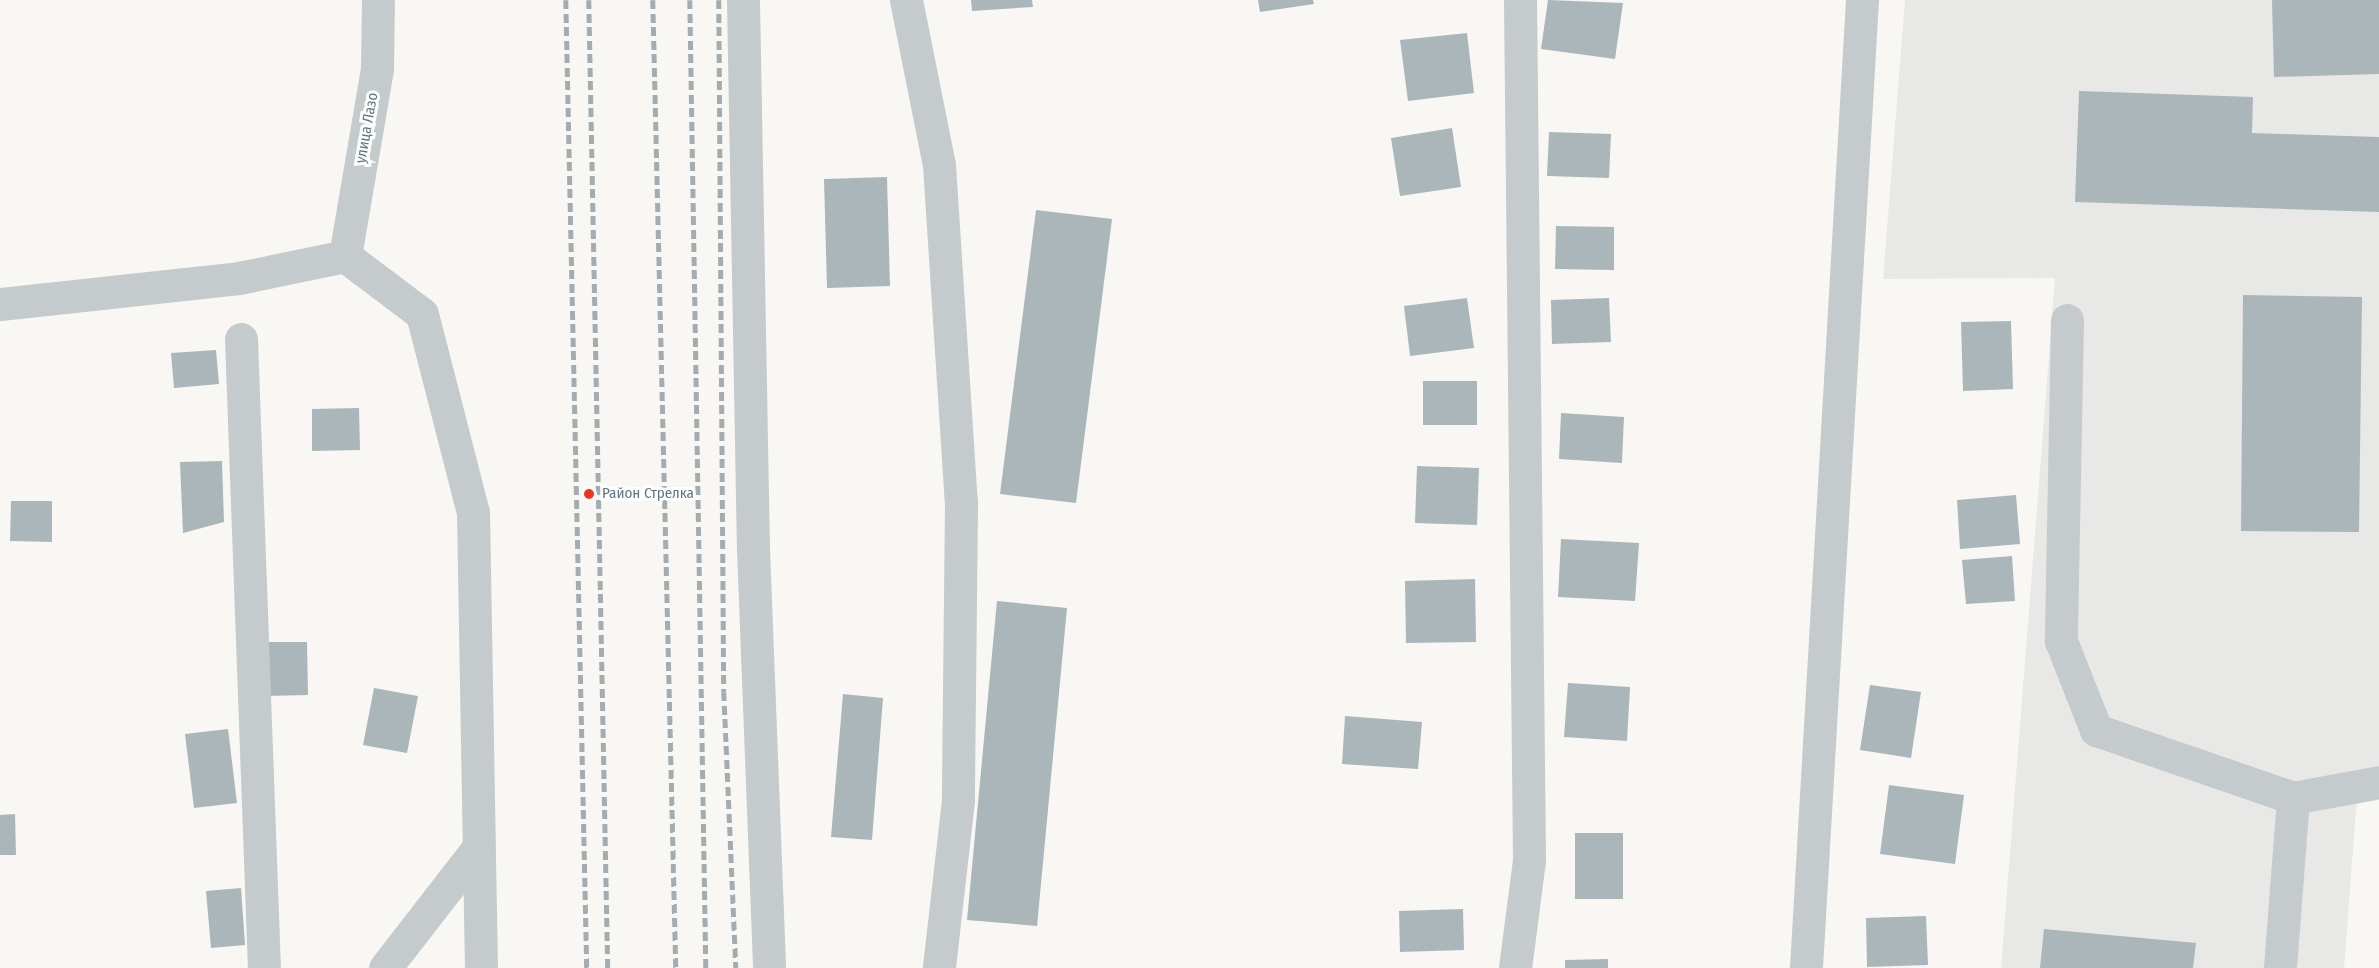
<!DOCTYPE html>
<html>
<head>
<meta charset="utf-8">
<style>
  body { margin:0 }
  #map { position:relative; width:2379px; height:968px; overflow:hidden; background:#f8f7f4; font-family:"Fira Sans Condensed",sans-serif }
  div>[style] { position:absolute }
  .built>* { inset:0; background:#e8e9e7 }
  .building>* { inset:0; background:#abb6ba }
  .minor>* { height:33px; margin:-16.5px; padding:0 16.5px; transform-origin:16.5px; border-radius:16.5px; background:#c5cacc }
  .rail>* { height:4.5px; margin-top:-2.25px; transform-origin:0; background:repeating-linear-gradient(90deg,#a3acb0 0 9px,transparent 0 13.5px) }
  .dots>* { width:16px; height:16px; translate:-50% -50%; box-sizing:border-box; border:3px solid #fff; border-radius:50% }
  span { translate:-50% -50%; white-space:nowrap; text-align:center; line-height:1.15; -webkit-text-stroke:6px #fff; paint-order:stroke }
  .street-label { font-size:15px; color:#607781 }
  .poi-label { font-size:15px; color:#607781 }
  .left { translate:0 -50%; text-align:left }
</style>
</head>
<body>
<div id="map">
  <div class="built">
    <div style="clip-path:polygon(1905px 0,2379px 0,2379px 771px,2359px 771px,2344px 968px,2001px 968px,2055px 278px,1883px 279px)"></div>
  </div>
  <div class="building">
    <div style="clip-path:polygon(971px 0,1032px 0,1033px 7px,972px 11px)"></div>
    <div style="clip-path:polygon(1258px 0,1313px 0,1314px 4px,1260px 12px)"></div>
    <div style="clip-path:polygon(1548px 0,1623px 3px,1615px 59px,1541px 49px)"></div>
    <div style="clip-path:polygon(2272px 0,2379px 0,2379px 74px,2274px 77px)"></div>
    <div style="clip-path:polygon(1467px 33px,1474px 93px,1408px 101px,1400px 40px)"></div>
    <div style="clip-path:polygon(2079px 91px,2253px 97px,2252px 133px,2379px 137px,2379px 212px,2075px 202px)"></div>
    <div style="clip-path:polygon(1452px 128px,1461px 187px,1400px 196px,1391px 138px)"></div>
    <div style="clip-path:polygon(1549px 132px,1611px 134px,1609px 178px,1547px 176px)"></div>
    <div style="clip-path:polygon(887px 177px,890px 286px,827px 288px,824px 179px)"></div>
    <div style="clip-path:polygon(1036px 210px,1112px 219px,1076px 503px,1000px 494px)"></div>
    <div style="clip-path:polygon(1556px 226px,1614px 227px,1614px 270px,1555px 269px)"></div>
    <div style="clip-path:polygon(2243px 295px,2362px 297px,2359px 532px,2241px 531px)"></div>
    <div style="clip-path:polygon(1467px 298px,1474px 348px,1410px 356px,1404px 306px)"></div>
    <div style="clip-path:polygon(1609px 298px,1611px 342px,1552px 344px,1551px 300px)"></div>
    <div style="clip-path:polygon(2011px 321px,2013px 389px,1963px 391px,1961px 322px)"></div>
    <div style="clip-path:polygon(216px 350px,219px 384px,174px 388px,171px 353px)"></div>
    <div style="clip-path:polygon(1423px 381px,1477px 381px,1477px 425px,1423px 425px)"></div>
    <div style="clip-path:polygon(359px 408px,360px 450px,312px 451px,312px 409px)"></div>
    <div style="clip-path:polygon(1561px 413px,1624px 417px,1622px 463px,1559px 459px)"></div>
    <div style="clip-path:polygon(222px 461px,224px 522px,183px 533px,180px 462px)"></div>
    <div style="clip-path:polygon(1417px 466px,1479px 468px,1477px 525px,1415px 523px)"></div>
    <div style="clip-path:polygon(2016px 495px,2020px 544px,1960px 549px,1957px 500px)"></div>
    <div style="clip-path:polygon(11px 501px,52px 501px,52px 542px,10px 541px)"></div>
    <div style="clip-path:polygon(1561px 539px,1639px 543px,1635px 601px,1558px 597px)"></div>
    <div style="clip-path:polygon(2012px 556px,2015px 601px,1966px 604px,1962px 560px)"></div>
    <div style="clip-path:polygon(1475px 579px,1476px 642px,1406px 643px,1405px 581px)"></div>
    <div style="clip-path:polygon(997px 601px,1067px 608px,1037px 926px,967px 920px)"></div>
    <div style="clip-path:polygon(265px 642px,307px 642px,308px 695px,266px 696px)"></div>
    <div style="clip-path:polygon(1568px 683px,1630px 687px,1627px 741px,1564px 737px)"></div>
    <div style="clip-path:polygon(1870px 685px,1921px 692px,1911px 758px,1860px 750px)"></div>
    <div style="clip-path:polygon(374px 688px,418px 696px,407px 753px,363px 745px)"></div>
    <div style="clip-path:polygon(843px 694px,883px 698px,872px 840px,831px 837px)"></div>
    <div style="clip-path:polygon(1345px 716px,1422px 722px,1418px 769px,1342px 764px)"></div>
    <div style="clip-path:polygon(228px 729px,237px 803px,194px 808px,185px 734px)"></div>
    <div style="clip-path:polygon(1889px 785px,1964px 795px,1955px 864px,1880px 854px)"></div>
    <div style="clip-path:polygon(15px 814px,16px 855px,0 855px,0 815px)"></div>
    <div style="clip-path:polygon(1575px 833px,1623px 833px,1623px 899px,1575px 899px)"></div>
    <div style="clip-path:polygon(241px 888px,245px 945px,211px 948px,206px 891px)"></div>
    <div style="clip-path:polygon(1463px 909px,1464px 950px,1400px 952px,1399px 911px)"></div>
    <div style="clip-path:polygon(1926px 916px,1928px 965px,1867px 967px,1866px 918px)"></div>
    <div style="clip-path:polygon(2044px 929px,2196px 943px,2193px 968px,2040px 968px)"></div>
    <div style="clip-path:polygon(1608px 959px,1608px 968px,1565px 968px,1565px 960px)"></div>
  </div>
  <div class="minor">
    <div style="left:743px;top:0;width:549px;rotate:88.96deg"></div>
    <div style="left:753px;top:549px;width:419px;rotate:87.8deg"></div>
    <div style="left:906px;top:0;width:168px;rotate:78.7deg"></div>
    <div style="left:939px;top:165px;width:338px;rotate:86.3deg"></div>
    <div style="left:961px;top:502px;width:298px;rotate:90.6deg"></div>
    <div style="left:958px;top:800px;width:169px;rotate:96.5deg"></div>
    <div style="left:345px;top:256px;width:191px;rotate:-80.3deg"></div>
    <div style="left:377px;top:68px;width:68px;rotate:-89.2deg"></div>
    <div style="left:0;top:304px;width:240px;rotate:-6.2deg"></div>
    <div style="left:239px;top:278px;width:108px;rotate:-11.7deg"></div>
    <div style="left:345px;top:256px;width:96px;rotate:37deg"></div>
    <div style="left:422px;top:314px;width:204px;rotate:75.6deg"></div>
    <div style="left:473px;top:512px;width:456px;rotate:89deg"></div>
    <div style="left:2067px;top:320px;width:321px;rotate:91.1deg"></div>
    <div style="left:2061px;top:641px;width:96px;rotate:68.5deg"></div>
    <div style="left:2096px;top:730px;width:208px;rotate:19deg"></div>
    <div style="left:2293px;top:798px;width:170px;rotate:94.4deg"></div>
    <div style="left:241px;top:339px;width:629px;rotate:87.91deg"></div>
    <div style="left:2293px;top:798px;width:87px;rotate:-10.5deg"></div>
    <div style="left:385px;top:968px;width:147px;rotate:-52.2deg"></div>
    <div style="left:1515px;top:968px;width:109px;rotate:-82.6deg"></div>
    <div style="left:1529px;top:860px;width:860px;rotate:-90.6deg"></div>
    <div style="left:1806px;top:968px;width:970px;rotate:-86.69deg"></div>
  </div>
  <div class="rail">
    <div style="left:566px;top:0;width:968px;rotate:88.76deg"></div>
    <div style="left:589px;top:0;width:968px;rotate:88.88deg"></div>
    <div style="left:653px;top:0;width:968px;rotate:88.64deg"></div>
    <div style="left:690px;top:0;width:968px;rotate:89.05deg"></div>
    <div style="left:719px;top:0;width:692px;rotate:89.59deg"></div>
    <div style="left:724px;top:692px;width:276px;rotate:87.5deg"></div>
  </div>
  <div class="dots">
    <div style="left:589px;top:494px;background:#ee351d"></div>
  </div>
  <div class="street-label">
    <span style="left:367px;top:128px;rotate:-80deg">улица Лазо</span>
  </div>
  <div class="poi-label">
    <span class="left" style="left:602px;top:494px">Район Стрелка</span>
  </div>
</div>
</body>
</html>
